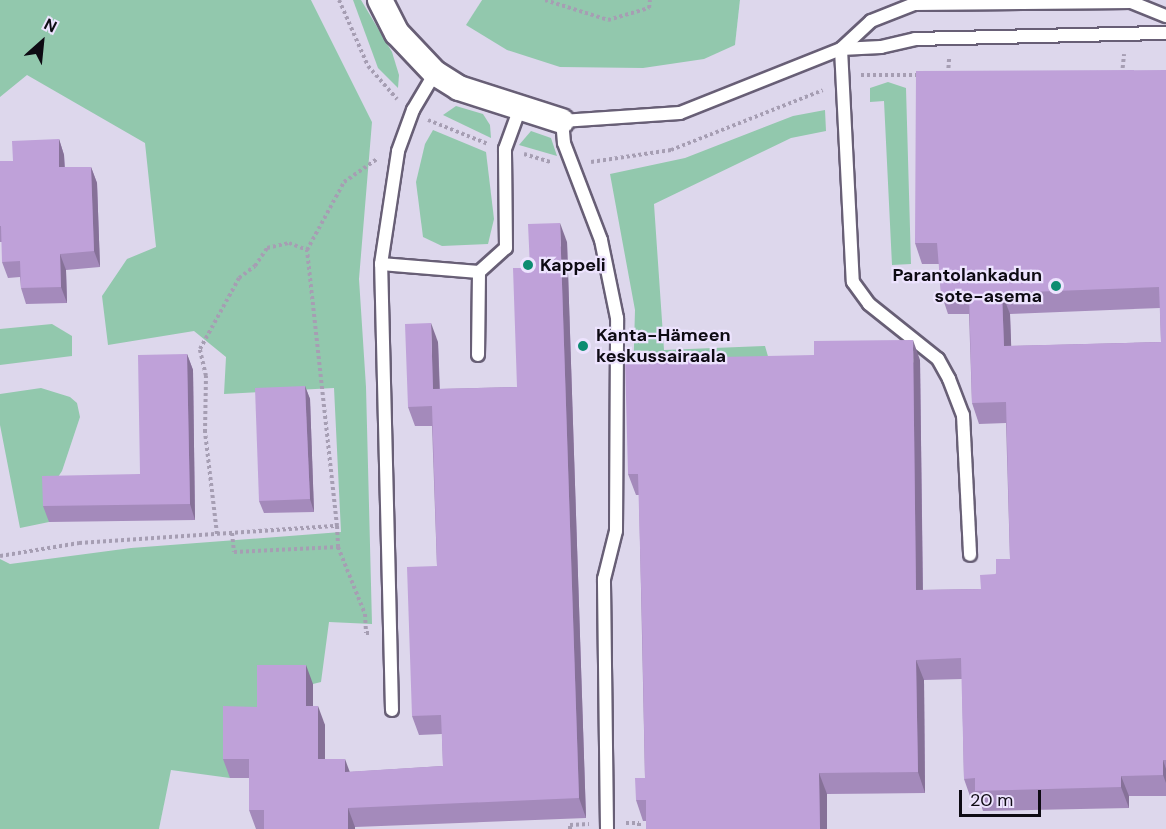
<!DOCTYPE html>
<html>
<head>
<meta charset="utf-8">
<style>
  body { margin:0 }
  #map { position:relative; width:1166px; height:829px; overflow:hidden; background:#ede3fe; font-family:"DM Sans",sans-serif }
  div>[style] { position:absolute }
  .medical>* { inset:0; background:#ddd7ec }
  .green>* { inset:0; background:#92c8ad }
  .path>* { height:4px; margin-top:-2px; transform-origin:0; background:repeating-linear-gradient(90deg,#a69eb3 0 3px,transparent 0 6px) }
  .roads { filter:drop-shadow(2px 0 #685f76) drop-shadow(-2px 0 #685f76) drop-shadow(0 2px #685f76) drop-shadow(0 -2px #685f76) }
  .service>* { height:12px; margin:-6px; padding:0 6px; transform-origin:6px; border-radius:6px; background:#fff }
  .minor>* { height:24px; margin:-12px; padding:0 12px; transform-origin:12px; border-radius:12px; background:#fff }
  .wall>* { inset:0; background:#a48abb }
  .shaded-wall>* { inset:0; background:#867198 }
  .building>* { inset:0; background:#bfa1d9 }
  .dots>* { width:16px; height:16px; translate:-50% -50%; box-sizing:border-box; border:3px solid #ede3fe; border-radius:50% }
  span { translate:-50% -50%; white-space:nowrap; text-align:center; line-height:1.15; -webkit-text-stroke:4.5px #ede3fe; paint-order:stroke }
  .poi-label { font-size:18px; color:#0e0b13; font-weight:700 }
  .left { translate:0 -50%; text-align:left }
  .right { translate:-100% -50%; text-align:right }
  .north { position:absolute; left:12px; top:12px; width:60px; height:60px; -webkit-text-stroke:4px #ede3fe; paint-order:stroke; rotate:27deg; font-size:16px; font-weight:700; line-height:24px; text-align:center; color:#0e0b13 }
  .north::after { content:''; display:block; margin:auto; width:21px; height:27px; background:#0e0b13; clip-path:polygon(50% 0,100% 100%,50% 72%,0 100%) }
  .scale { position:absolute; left:959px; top:790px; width:82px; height:27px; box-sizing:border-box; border:3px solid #0e0b13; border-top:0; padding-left:8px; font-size:18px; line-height:21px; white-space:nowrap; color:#0e0b13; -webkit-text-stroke:4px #ede3fe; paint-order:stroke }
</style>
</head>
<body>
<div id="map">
  <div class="medical">
    <div style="clip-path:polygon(311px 0,482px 0,467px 25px,735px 45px,740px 0,1166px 0,1166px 829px,159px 829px,164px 803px,0 568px,0 60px,372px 122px)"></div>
  </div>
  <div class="green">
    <div style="clip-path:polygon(0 0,311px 0,372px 122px,359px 279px,366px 387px,372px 624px,329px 622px,321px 682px,313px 684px,264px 726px,230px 726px,230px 778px,171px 770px,159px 829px,0 829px,0 559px,10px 564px,131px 548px,341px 532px,334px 388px,224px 394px,226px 357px,194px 331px,108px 345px,102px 296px,127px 259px,156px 247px,145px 143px,27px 75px,0 97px)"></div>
    <div style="clip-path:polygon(353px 0,361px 0,392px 52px,399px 75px,398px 88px,378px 68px)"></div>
    <div style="clip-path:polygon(482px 0,740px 0,735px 45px,704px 59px,643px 68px,560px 67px,507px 50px,466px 25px)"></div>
    <div style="clip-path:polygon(888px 82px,906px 88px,911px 264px,892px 265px,884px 101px,870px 102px,870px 88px)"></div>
    <div style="clip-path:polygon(456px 106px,483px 114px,490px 125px,491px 138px,443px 115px)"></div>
    <div style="clip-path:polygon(825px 110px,826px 131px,791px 138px,654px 204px,664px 350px,765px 346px,774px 377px,633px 380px,635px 310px,610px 174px,685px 158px,793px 116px)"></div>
    <div style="clip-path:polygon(433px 130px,486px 152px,494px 219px,488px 244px,442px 246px,423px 237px,416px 182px,425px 144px)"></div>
    <div style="clip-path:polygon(531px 131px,551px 138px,557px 156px,519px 145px)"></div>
    <div style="clip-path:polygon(52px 324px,72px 336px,72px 356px,0 365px,0 329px)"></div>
    <div style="clip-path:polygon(41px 388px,70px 397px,77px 403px,80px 417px,62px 471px,48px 492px,49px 522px,20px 528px,0 425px,0 394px)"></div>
  </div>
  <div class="path">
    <div style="left:339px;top:0;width:72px;rotate:66.3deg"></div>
    <div style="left:368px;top:66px;width:44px;rotate:48.7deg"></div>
    <div style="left:545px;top:0;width:66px;rotate:17.6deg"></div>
    <div style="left:608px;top:20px;width:43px;rotate:-16.3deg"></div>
    <div style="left:649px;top:8px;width:8px;rotate:-83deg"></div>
    <div style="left:948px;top:74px;width:16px;rotate:-86deg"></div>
    <div style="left:1122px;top:74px;width:20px;rotate:-84deg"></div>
    <div style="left:861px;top:75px;width:58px"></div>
    <div style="left:428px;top:120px;width:65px;rotate:21.8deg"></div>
    <div style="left:524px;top:154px;width:28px;rotate:17deg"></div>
    <div style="left:591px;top:162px;width:81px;rotate:-8.5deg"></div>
    <div style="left:671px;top:150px;width:163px;rotate:-21.5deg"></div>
    <div style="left:337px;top:526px;width:21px;rotate:87deg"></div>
    <div style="left:338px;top:547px;width:72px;rotate:68.1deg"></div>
    <div style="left:365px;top:614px;width:19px;rotate:87deg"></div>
    <div style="left:366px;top:633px;width:5px"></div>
    <div style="left:232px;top:533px;width:19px;rotate:84deg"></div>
    <div style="left:234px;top:552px;width:104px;rotate:-2.8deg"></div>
    <div style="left:217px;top:534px;width:103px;rotate:-96.7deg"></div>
    <div style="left:205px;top:432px;width:56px;rotate:-89deg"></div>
    <div style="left:206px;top:376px;width:28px;rotate:-103deg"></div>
    <div style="left:200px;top:349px;width:81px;rotate:-61.2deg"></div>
    <div style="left:239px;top:278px;width:20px;rotate:-37deg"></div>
    <div style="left:255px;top:266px;width:22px;rotate:-56deg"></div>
    <div style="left:267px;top:248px;width:23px;rotate:-13deg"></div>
    <div style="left:289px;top:243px;width:19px;rotate:21deg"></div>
    <div style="left:0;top:556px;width:80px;rotate:-9.3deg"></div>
    <div style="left:79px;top:543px;width:259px;rotate:-3.8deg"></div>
    <div style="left:337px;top:526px;width:278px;rotate:-96.2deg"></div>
    <div style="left:307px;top:250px;width:77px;rotate:-61.4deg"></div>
    <div style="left:344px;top:182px;width:40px;rotate:-34.9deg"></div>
    <div style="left:626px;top:823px;width:13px"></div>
    <div style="left:639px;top:823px;width:6px;rotate:90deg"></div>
    <div style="left:570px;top:829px;width:4px;rotate:-90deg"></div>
    <div style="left:570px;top:825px;width:19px;rotate:-3deg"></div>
  </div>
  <div class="roads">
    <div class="service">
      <div style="left:841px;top:49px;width:233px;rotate:87.1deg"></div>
      <div style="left:853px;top:282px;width:27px;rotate:54deg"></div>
      <div style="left:869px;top:304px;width:88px;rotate:38.6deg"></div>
      <div style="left:938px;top:359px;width:23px;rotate:61deg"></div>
      <div style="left:949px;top:379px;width:39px;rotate:69deg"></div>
      <div style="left:963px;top:415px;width:140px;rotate:87.1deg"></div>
      <div style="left:841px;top:49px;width:41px;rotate:-43deg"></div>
      <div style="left:871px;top:21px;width:46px;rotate:-21.6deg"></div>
      <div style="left:914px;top:4px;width:217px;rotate:-0.5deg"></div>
      <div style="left:1131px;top:2px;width:38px;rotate:22deg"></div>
      <div style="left:381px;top:264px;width:98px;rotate:4.7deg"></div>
      <div style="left:479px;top:272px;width:36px;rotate:-42deg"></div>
      <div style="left:506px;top:248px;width:99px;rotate:-90.6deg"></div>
      <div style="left:505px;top:149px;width:44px;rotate:-69.9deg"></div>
      <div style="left:478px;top:355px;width:83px;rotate:-89.3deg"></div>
      <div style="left:392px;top:710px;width:446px;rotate:-91.4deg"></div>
      <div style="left:381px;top:264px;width:114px;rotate:-81.4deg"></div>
      <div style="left:398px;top:151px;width:44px;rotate:-69.9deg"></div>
      <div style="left:413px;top:110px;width:43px;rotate:-59.3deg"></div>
      <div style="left:607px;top:829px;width:250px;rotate:-90.7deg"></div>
      <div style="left:604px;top:579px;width:49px;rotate:-76deg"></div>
      <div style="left:616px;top:531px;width:213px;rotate:-89.7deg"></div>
      <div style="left:617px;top:318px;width:80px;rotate:-101.6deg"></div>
      <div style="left:601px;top:240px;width:104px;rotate:-110.9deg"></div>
      <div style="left:564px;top:143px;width:22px;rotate:-95deg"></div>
      <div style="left:562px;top:121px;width:118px;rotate:-3.9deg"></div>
      <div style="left:680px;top:113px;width:173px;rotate:-21.7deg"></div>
      <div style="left:841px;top:49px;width:40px;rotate:-2.9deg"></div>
      <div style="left:881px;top:47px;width:35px;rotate:-13deg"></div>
      <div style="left:915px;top:39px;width:251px;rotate:-1.4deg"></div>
    </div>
    <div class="minor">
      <div style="left:380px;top:0;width:37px;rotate:63deg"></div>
      <div style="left:397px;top:33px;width:55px;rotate:46.5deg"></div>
      <div style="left:435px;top:73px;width:28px;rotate:32deg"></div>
      <div style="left:459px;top:88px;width:108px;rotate:17.8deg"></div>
    </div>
  </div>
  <div class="wall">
    <div style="clip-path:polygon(evenodd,1166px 70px,1166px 796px,1129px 796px,1129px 808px,983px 811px,979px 799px,971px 799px,964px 779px,962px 679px,924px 680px,925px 793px,827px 794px,827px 829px,646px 829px,646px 821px,643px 821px,636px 800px,645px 778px,639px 495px,636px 495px,628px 474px,920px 360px,923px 590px,981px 589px,1010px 559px,1006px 423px,979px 424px,972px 403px,969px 314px,948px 314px,941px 293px,939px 264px,922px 264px,915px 243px,1166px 70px,1160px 308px,1161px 342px,1011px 346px,1010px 314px,1160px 308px)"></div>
    <div style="clip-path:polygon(59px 139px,64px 155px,65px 167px,91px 167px,97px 183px,100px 267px,66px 270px,67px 303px,26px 304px,21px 288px,20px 277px,8px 278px,2px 262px,2px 242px,0 242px,0 161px,13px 161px)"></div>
    <div style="clip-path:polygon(567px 242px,586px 818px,355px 827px,355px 829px,256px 829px,249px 810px,249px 778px,230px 778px,223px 759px,257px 707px,313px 684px,313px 706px,325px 725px,325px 759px,349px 772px,443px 766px,442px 734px,419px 735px,412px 716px,437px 566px,432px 426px,415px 426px,408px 407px,438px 342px,440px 389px,517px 387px,530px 268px)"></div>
    <div style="clip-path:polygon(187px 354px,193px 370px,195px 520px,49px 522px,43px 506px,140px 474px)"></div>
    <div style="clip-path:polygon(305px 386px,310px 399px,314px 512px,264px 513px,259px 501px)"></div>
  </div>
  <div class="shaded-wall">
    <div style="clip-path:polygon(59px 139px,64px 155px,65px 183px,59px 167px)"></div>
    <div style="clip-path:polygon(91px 167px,97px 183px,100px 267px,94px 251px)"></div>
    <div style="clip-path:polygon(560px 223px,567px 242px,586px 818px,579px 798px)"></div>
    <div style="clip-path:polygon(60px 254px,66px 270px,67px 303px,61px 287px)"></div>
    <div style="clip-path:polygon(1002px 293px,1010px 314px,1012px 367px,1004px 346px)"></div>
    <div style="clip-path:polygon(431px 323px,438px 342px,440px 409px,433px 389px)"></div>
    <div style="clip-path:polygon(913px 340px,920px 360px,923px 611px,916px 590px)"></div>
    <div style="clip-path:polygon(187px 354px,193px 370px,195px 520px,190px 504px)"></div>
    <div style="clip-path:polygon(305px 386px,310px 399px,314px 512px,310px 499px)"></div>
    <div style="clip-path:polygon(916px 660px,924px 680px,925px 793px,918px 772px)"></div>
    <div style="clip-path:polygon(306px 665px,313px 684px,313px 725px,306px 706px)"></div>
    <div style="clip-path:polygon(318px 706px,325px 725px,325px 778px,318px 759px)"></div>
    <div style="clip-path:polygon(345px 759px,352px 778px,345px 772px)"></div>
    <div style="clip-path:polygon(1163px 760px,1166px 769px,1166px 783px,1163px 775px)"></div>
    <div style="clip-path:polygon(819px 773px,827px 794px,827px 829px,820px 829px)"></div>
    <div style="clip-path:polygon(1121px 776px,1129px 796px,1129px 808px,1121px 787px)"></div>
    <div style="clip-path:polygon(348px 808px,355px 827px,355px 829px,348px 829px)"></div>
  </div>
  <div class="building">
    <div style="clip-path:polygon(evenodd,1166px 70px,1166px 760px,1163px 760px,1163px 775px,1121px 776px,1121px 787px,975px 791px,975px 778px,964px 779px,961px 658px,916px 660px,918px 772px,819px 773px,820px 829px,646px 829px,646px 800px,636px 800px,635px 778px,645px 778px,642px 622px,638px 474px,628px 474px,625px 359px,814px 355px,814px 341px,913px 340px,916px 590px,981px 589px,980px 575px,996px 574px,996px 559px,1010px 559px,1006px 402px,972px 403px,969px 293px,941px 293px,937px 243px,915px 243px,916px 71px,1166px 70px,1159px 287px,1161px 342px,1004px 346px,1002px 293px,1159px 287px)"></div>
    <div style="clip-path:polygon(59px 139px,59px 167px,91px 167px,94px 251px,60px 254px,61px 287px,21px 288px,20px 261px,2px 262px,1px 226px,0 226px,0 161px,13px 161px,12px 141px)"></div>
    <div style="clip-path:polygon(560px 223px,579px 798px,348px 808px,348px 829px,264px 829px,264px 810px,249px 810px,249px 759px,223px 759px,223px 706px,257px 707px,257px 665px,306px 665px,306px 706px,318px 706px,318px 759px,345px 759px,345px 772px,443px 766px,441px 715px,412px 716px,407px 567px,437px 566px,432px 406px,408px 407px,405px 324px,431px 323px,433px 389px,517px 387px,513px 268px,530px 268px,528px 224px)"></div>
    <div style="clip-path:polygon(187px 354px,190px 504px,43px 506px,42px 476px,140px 474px,138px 355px)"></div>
    <div style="clip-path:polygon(305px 386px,310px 499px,259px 501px,255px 388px)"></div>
  </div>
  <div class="dots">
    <div style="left:528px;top:265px;background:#0d8c71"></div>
    <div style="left:1056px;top:286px;background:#0d8c71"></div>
    <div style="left:583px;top:346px;background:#0d8c71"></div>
  </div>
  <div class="poi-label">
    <span class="left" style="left:540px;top:265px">Kappeli</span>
    <span class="right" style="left:1042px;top:286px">Parantolankadun<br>sote-asema</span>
    <span class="left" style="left:596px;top:346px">Kanta-Hämeen<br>keskussairaala</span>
  </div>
  <div class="north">N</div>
  <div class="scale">20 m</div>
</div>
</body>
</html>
